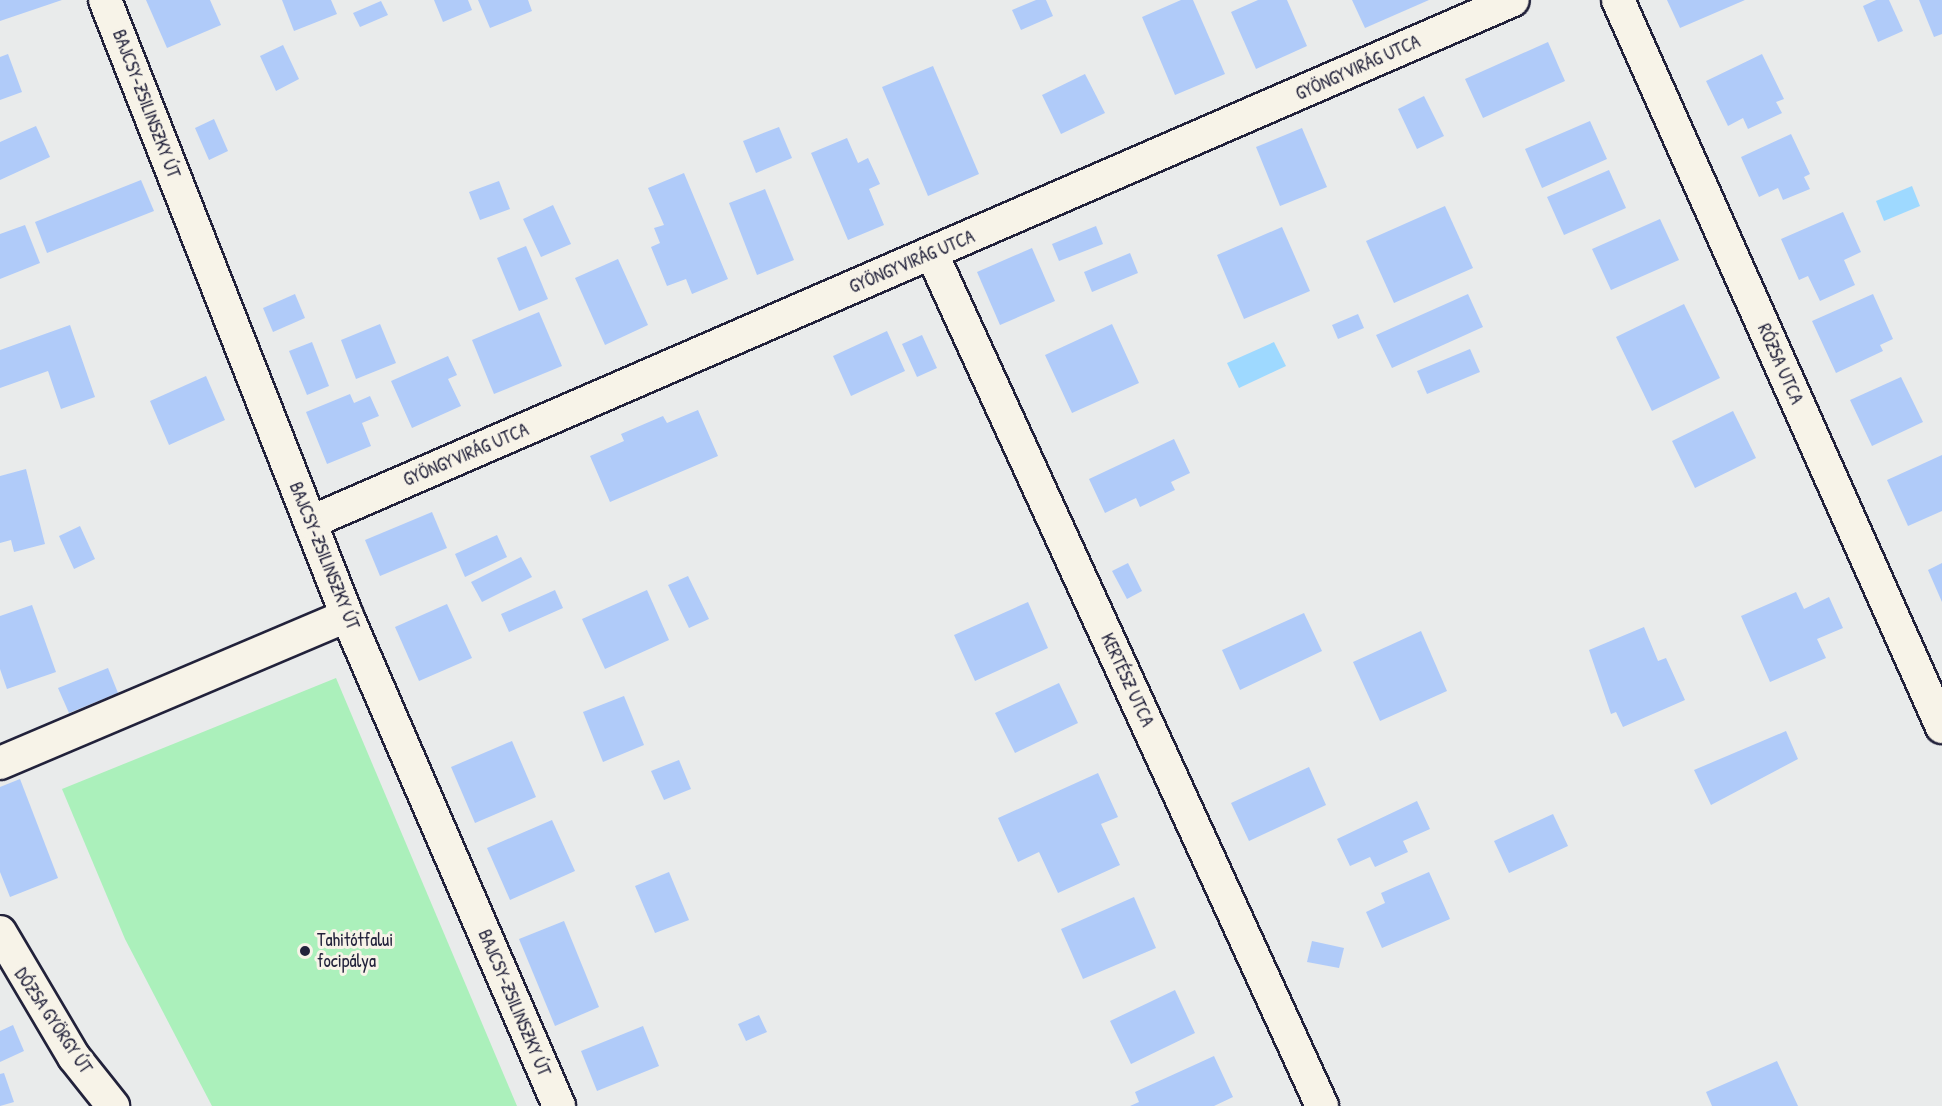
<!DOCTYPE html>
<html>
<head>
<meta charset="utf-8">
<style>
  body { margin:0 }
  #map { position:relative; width:1942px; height:1106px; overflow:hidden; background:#e9ebeb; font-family:"Patrick Hand",sans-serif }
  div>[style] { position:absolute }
  .green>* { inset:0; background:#abf0bb }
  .water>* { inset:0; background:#9ed9ff }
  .building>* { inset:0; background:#b0cbf9 }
  .roads { filter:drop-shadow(2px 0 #22223b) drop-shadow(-2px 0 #22223b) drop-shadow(0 2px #22223b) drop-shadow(0 -2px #22223b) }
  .minor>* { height:32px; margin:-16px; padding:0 16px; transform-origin:16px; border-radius:16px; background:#f7f3e8 }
  .dots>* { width:16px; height:16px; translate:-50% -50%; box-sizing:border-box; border:3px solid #f7f3e8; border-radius:50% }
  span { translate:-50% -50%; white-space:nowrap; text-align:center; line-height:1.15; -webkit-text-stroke:6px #f7f3e8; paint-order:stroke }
  .street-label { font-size:18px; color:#22223b }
  .poi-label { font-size:18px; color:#22223b }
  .left { translate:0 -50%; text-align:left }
</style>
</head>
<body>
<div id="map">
  <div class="green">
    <div style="clip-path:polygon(336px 678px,517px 1106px,212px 1106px,125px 939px,62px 789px)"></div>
  </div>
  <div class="water">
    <div style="clip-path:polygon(1912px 186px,1920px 206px,1884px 221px,1876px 201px)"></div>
    <div style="clip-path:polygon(1274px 342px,1286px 366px,1239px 388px,1227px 363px)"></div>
  </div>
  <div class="building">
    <div style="clip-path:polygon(0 0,62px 0,0 21px)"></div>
    <div style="clip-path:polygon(146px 0,210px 0,221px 25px,167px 48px)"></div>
    <div style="clip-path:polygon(282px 0,331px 0,337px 14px,294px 31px)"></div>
    <div style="clip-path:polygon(434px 0,468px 0,472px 10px,443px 22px)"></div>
    <div style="clip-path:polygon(478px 0,528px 0,532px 11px,490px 28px)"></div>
    <div style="clip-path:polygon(1036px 0,1046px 0,1053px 16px,1021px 30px,1012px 10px)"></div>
    <div style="clip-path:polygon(1181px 0,1193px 0,1225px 74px,1175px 95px,1142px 17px)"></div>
    <div style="clip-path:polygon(1258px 0,1287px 0,1307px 46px,1256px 69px,1231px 12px)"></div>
    <div style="clip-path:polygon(1352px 0,1429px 0,1365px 28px)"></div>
    <div style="clip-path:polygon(1667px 0,1745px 0,1680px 28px)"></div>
    <div style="clip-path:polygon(1876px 0,1889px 0,1903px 31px,1878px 42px,1863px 6px)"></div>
    <div style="clip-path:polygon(1919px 0,1942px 0,1942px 34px,1934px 37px)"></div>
    <div style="clip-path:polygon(381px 1px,388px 15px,360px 27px,353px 13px)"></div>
    <div style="clip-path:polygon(1548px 42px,1565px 81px,1483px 118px,1465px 79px)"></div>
    <div style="clip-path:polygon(283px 45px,299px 79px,276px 91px,260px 56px)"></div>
    <div style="clip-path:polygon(8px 54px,22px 92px,0 100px,0 57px)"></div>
    <div style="clip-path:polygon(1762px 54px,1784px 99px,1776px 102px,1782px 113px,1748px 129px,1743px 118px,1728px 126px,1706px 81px)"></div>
    <div style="clip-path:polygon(933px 66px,979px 174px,928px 196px,882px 87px)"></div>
    <div style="clip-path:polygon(1085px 74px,1105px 113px,1061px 134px,1042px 95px)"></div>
    <div style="clip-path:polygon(1424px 96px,1444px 136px,1417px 149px,1398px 109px)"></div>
    <div style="clip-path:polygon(214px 119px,228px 151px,209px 160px,195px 128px)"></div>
    <div style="clip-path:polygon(1590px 121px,1607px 159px,1542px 188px,1525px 149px)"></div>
    <div style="clip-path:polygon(36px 126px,50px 157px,0 180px,0 142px)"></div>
    <div style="clip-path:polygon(779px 127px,792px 158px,756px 173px,743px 141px)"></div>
    <div style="clip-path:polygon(1302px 128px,1327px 187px,1280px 206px,1256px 147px)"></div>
    <div style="clip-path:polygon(1791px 134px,1810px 174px,1804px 177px,1810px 189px,1783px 200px,1778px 188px,1759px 197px,1741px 157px)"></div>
    <div style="clip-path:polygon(847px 138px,858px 163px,868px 158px,880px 184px,869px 189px,884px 225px,848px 240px,811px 153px)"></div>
    <div style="clip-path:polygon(1609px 170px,1626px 208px,1564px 235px,1547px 197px)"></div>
    <div style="clip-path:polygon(684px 173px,728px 279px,692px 294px,686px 279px,667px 286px,651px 247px,660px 243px,654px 228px,664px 225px,648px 188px)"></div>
    <div style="clip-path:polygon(141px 180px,154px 211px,47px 253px,35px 222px)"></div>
    <div style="clip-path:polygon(499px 181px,510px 209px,480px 220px,469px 192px)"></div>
    <div style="clip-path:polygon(765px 189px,794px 260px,757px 275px,729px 203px)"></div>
    <div style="clip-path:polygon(553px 205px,571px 244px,541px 257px,523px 219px)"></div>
    <div style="clip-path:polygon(1445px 206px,1473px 268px,1394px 303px,1366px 241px)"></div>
    <div style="clip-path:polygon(1843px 212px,1861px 252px,1844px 260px,1855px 285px,1820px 301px,1808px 276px,1799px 280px,1781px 239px)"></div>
    <div style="clip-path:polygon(1660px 219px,1679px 260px,1611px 290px,1592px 249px)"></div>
    <div style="clip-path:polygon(25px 225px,40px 263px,0 279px,0 234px)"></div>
    <div style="clip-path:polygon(1096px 226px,1103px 244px,1059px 261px,1052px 244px)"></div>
    <div style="clip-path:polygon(1282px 227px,1310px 291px,1244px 319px,1217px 255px)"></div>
    <div style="clip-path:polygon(526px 246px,548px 299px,519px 311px,497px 258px)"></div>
    <div style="clip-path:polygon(1032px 248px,1055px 301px,1000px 325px,977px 272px)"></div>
    <div style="clip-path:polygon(1130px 253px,1138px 273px,1092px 292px,1084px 272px)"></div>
    <div style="clip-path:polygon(618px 259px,648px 325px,605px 345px,575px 278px)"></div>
    <div style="clip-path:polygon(295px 294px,305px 318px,273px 332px,263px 308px)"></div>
    <div style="clip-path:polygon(1468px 294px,1483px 327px,1392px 368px,1376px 335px)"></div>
    <div style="clip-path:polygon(1873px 294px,1893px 339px,1880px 345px,1883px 351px,1836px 373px,1812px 321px)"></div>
    <div style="clip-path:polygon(1684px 304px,1720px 378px,1652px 411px,1616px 337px)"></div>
    <div style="clip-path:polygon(539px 312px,562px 366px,494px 394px,472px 340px)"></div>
    <div style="clip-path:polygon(1358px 314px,1364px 328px,1338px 339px,1332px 325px)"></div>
    <div style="clip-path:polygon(380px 324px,396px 363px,356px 379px,341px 340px)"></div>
    <div style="clip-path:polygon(1112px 324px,1139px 383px,1072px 413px,1045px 355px)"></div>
    <div style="clip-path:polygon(70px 325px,95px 397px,61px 409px,48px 371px,0 388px,0 350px)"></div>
    <div style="clip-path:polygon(887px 331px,905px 371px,851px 396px,833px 356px)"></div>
    <div style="clip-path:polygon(922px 335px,937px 368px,917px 377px,902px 344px)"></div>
    <div style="clip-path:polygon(312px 342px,329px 386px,307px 395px,289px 351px)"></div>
    <div style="clip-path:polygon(1470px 349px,1480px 372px,1427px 394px,1417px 371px)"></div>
    <div style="clip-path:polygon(448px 356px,457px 375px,448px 379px,461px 406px,412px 428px,391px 381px)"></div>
    <div style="clip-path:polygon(206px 376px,225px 420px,169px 445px,150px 401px)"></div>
    <div style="clip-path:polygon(1901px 377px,1923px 422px,1872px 446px,1850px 400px)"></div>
    <div style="clip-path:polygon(350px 394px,354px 403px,370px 396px,379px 416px,362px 423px,371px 446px,327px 464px,306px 412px)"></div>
    <div style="clip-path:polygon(698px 410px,718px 456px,610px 502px,590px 456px,624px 441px,621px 434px,663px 416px,667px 423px)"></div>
    <div style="clip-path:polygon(1733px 411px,1756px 458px,1695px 488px,1672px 441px)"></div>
    <div style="clip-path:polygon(1174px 439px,1190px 473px,1171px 482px,1175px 490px,1140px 507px,1136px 498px,1105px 513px,1089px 479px)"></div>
    <div style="clip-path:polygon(1942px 455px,1942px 511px,1908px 526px,1887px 480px)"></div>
    <div style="clip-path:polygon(26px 469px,45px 544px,14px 552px,11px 540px,0 543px,0 476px)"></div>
    <div style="clip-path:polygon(432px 512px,447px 548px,380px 576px,365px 540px)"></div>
    <div style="clip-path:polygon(80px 526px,95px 559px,74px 569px,59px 536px)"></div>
    <div style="clip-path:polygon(497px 535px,507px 557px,465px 577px,455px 554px)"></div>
    <div style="clip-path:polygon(521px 557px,532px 577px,482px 602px,471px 582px)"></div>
    <div style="clip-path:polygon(1128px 563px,1142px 591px,1127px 599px,1112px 571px)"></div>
    <div style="clip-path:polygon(1942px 563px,1942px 602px,1928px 570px)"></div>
    <div style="clip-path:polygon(688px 576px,709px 619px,689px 628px,668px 585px)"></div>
    <div style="clip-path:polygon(555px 590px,563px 608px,509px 632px,501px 614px)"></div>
    <div style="clip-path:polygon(647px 590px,669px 640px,605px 669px,582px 619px)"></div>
    <div style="clip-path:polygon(1796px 592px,1804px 609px,1829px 597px,1843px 628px,1817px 639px,1826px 658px,1770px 682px,1741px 616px)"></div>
    <div style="clip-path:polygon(1028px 602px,1048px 648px,975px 681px,954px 635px)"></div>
    <div style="clip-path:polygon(447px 604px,472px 658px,419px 681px,395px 627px)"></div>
    <div style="clip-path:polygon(32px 605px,56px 672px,7px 689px,0 669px,0 616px)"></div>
    <div style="clip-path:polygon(1304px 613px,1322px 651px,1240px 690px,1222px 650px)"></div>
    <div style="clip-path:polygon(1644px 627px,1658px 661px,1666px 658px,1685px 700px,1623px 727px,1616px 712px,1611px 714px,1589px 650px)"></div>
    <div style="clip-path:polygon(1421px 631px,1447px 691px,1380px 721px,1353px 662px)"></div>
    <div style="clip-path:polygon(108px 668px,118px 693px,69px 713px,58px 688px)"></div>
    <div style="clip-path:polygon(1059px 683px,1078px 723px,1015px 753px,995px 713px)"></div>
    <div style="clip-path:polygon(624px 696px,644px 745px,603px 762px,583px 712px)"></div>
    <div style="clip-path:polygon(1786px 731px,1798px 759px,1711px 805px,1694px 770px)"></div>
    <div style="clip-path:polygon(512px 741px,536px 797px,475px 823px,451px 767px)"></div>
    <div style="clip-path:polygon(679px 760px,691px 789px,664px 800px,651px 771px)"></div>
    <div style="clip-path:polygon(1309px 767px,1326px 805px,1249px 841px,1231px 803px)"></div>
    <div style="clip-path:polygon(1098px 773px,1118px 817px,1101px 824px,1120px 865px,1058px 893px,1039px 852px,1018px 862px,998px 818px)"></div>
    <div style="clip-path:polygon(20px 779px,58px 878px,10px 897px,0 872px,0 787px)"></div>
    <div style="clip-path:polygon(1417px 801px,1430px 829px,1403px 841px,1408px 852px,1375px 867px,1370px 857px,1350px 866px,1337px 839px)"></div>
    <div style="clip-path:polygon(1553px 814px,1568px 846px,1509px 873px,1494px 841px)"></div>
    <div style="clip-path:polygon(552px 820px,575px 871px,510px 900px,487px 848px)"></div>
    <div style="clip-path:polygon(669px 872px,689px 920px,655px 933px,635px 886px)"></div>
    <div style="clip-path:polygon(1429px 872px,1450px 919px,1382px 948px,1366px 912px,1385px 903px,1381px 893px)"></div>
    <div style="clip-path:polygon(1134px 897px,1156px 948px,1083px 979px,1061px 929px)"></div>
    <div style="clip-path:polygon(564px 921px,599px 1007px,555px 1026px,519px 939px)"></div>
    <div style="clip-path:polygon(1312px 941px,1344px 948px,1339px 968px,1307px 962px)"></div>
    <div style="clip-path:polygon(1175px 990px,1195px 1033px,1131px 1064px,1110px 1021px)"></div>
    <div style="clip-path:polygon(759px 1015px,767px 1032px,746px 1041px,738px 1024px)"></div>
    <div style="clip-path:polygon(13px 1025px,24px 1051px,0 1062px,0 1031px)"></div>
    <div style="clip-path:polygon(643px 1026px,659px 1066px,597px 1091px,581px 1051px)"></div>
    <div style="clip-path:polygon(1214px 1056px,1233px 1097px,1214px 1106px,1130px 1106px,1139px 1102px,1135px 1092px)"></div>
    <div style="clip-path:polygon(1777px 1061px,1798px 1106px,1712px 1106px,1706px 1092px)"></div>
    <div style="clip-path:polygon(4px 1073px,14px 1102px,0 1106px,0 1074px)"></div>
  </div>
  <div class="roads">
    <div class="minor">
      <div style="left:105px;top:0;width:662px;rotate:68.55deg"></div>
      <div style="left:347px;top:616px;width:534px;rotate:66.6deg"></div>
      <div style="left:1618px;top:0;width:796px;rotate:65.98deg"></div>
      <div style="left:932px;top:254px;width:937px;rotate:65.4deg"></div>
      <div style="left:311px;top:522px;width:1310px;rotate:-23.47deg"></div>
      <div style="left:0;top:763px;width:377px;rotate:-23deg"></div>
      <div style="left:0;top:932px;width:145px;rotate:59.4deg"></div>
      <div style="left:74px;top:1057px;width:63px;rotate:51.5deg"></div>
    </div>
  </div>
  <div class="dots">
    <div style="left:305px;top:951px;background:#22223b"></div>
  </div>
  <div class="street-label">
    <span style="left:1358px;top:68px;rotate:-24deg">GYÖNGYVIRÁG UTCA</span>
    <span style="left:146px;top:104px;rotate:69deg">BAJCSY-ZSILINSZKY ÚT</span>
    <span style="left:912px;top:262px;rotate:-23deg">GYÖNGYVIRÁG UTCA</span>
    <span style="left:1780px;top:364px;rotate:66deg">RÓZSA UTCA</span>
    <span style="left:466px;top:455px;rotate:-23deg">GYÖNGYVIRÁG UTCA</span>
    <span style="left:324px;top:556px;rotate:68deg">BAJCSY-ZSILINSZKY ÚT</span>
    <span style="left:1127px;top:680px;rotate:65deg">KERTÉSZ UTCA</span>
    <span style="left:514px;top:1003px;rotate:67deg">BAJCSY-ZSILINSZKY ÚT</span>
    <span style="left:53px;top:1021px;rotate:56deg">DÓZSA GYÖRGY ÚT</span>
  </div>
  <div class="poi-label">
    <span class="left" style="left:317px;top:951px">Tahitótfalui<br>focipálya</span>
  </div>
</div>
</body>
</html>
